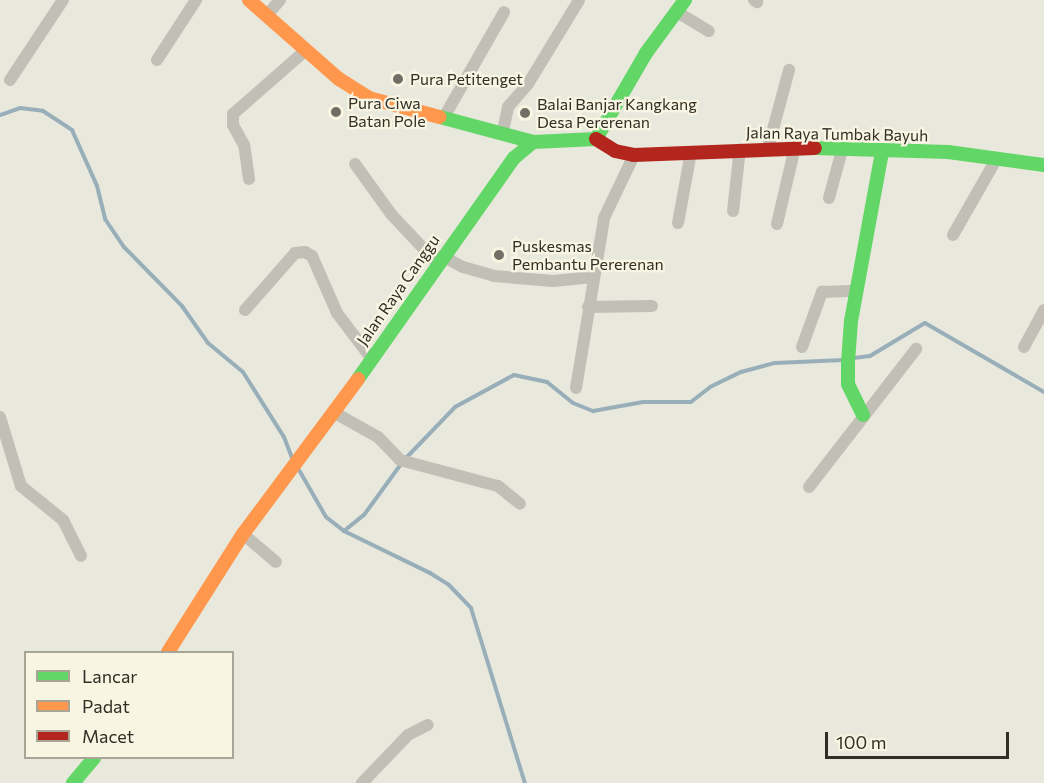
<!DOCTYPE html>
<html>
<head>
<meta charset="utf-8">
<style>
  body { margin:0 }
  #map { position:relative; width:1044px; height:783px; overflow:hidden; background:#e9e8dc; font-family:Commissioner,sans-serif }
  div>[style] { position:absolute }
  .stream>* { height:4px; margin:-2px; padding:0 2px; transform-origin:2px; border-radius:2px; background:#98afba }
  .street>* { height:12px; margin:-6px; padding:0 6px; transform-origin:6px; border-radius:6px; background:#c2bfb6 }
  .fast>* { height:14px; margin:-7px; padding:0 7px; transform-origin:7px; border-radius:7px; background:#63d668 }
  .slow>* { height:14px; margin:-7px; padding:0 7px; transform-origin:7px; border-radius:7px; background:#ff974d }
  .jam>* { height:14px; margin:-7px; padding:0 7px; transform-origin:7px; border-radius:7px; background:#b3261e }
  .dots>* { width:16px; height:16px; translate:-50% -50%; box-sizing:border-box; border:3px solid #f8f5e2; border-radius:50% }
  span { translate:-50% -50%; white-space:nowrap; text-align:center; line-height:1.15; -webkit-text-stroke:4.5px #f8f5e2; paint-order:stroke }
  .poi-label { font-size:16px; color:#322d25 }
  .left { translate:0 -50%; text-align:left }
  .street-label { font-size:16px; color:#322d25 }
  .legend { position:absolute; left:24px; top:651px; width:210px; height:108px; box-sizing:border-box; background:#f8f5e2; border:2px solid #a9a596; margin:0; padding:8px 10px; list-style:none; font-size:18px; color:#322d25 }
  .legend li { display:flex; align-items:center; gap:12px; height:30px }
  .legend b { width:30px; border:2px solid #a9a596 }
  .scale { position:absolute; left:825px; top:732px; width:184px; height:27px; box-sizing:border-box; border:3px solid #322d25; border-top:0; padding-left:8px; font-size:18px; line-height:21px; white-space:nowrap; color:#322d25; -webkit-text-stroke:4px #f8f5e2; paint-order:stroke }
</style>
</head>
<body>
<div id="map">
  <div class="stream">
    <div style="left:0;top:115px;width:21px;rotate:-19deg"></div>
    <div style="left:20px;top:108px;width:23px;rotate:7deg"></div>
    <div style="left:43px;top:111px;width:35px;rotate:33deg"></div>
    <div style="left:72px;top:130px;width:61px;rotate:65.9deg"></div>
    <div style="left:97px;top:186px;width:34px;rotate:76deg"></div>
    <div style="left:105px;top:219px;width:34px;rotate:56deg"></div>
    <div style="left:124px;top:247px;width:83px;rotate:45.5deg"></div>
    <div style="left:182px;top:306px;width:45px;rotate:54.9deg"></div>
    <div style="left:208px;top:343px;width:45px;rotate:39.6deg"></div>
    <div style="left:243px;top:372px;width:77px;rotate:57.8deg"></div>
    <div style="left:284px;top:437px;width:26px;rotate:69deg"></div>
    <div style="left:854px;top:358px;width:16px;rotate:-7deg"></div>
    <div style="left:870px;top:356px;width:64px;rotate:-31deg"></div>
    <div style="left:925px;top:323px;width:138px;rotate:30.1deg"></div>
    <div style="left:406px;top:458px;width:71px;rotate:-46.1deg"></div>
    <div style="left:455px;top:407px;width:67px;rotate:-28.5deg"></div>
    <div style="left:514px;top:375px;width:34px;rotate:12deg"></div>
    <div style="left:547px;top:382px;width:33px;rotate:39deg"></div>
    <div style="left:573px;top:403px;width:22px;rotate:22deg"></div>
    <div style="left:593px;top:411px;width:51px;rotate:-10.2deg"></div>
    <div style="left:643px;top:402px;width:48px"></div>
    <div style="left:691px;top:402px;width:24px;rotate:-38deg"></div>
    <div style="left:710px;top:387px;width:34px;rotate:-26deg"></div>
    <div style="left:741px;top:372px;width:35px;rotate:-15deg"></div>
    <div style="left:775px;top:363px;width:69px;rotate:-2.5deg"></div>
    <div style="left:299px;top:470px;width:54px;rotate:60.1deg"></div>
    <div style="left:326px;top:517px;width:23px;rotate:38deg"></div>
    <div style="left:344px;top:531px;width:96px;rotate:26deg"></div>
    <div style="left:430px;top:573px;width:22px;rotate:32deg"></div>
    <div style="left:449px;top:585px;width:32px;rotate:46deg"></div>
    <div style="left:471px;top:608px;width:183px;rotate:72.9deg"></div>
    <div style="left:344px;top:531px;width:26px;rotate:-39deg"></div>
    <div style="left:364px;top:515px;width:63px;rotate:-54deg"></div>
  </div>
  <div class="street">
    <div style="left:754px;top:0;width:4px;rotate:34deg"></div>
    <div style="left:677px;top:12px;width:37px;rotate:31deg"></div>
    <div style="left:267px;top:15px;width:20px;rotate:-49deg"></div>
    <div style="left:157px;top:60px;width:72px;rotate:-57deg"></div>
    <div style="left:10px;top:80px;width:96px;rotate:-56.5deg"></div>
    <div style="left:443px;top:119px;width:123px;rotate:-60.3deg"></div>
    <div style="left:503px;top:131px;width:25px;rotate:-78deg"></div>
    <div style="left:508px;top:107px;width:30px;rotate:-49deg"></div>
    <div style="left:528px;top:84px;width:98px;rotate:-58.7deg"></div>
    <div style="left:768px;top:148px;width:81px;rotate:-74.9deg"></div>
    <div style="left:355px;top:164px;width:62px;rotate:54.2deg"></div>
    <div style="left:391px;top:214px;width:67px;rotate:46.8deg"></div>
    <div style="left:249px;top:179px;width:34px;rotate:-98deg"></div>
    <div style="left:244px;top:145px;width:23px;rotate:-119deg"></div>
    <div style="left:233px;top:125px;width:11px;rotate:-90deg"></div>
    <div style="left:233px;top:114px;width:97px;rotate:-41.2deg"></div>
    <div style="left:829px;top:198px;width:50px;rotate:-74.8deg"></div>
    <div style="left:733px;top:211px;width:62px;rotate:-83.6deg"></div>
    <div style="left:678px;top:223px;width:72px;rotate:-79.6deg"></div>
    <div style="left:777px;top:224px;width:79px;rotate:-76.8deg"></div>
    <div style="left:953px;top:235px;width:89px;rotate:-60.3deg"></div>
    <div style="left:442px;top:256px;width:24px;rotate:28deg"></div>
    <div style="left:463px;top:267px;width:32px;rotate:16deg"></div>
    <div style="left:494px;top:276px;width:59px;rotate:4.8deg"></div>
    <div style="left:553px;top:281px;width:41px;rotate:-5.6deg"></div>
    <div style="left:588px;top:307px;width:64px;rotate:-0.9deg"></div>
    <div style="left:245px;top:310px;width:76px;rotate:-48.7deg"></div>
    <div style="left:295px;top:253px;width:10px;rotate:-6deg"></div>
    <div style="left:305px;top:252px;width:8px;rotate:30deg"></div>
    <div style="left:312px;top:256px;width:62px;rotate:66.3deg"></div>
    <div style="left:337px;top:313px;width:56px;rotate:52.9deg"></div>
    <div style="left:802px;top:347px;width:59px;rotate:-70deg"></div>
    <div style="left:822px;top:292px;width:34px;rotate:-2deg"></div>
    <div style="left:1024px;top:347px;width:42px;rotate:-61.6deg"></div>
    <div style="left:576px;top:388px;width:172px;rotate:-80.6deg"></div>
    <div style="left:604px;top:218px;width:70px;rotate:-64.5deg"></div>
    <div style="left:335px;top:413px;width:49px;rotate:29.2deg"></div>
    <div style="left:378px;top:437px;width:32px;rotate:46deg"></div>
    <div style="left:400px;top:460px;width:101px;rotate:14.9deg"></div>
    <div style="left:498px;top:486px;width:28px;rotate:39deg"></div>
    <div style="left:0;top:417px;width:72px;rotate:73.1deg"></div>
    <div style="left:21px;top:486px;width:54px;rotate:39deg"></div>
    <div style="left:63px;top:520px;width:40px;rotate:63.4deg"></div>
    <div style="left:809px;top:487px;width:175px;rotate:-52.2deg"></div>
    <div style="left:243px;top:534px;width:43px;rotate:40.3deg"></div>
    <div style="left:362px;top:783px;width:66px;rotate:-46.2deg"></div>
    <div style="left:408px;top:735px;width:22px;rotate:-27deg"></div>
  </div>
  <div class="fast">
    <div style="left:440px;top:117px;width:96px;rotate:15deg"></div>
    <div style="left:815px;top:148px;width:133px;rotate:1.7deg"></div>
    <div style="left:948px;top:152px;width:97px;rotate:7.7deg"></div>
    <div style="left:358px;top:379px;width:271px;rotate:-54.8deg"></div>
    <div style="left:514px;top:158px;width:25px;rotate:-40deg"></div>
    <div style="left:533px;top:142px;width:63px;rotate:-2.7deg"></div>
    <div style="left:596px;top:139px;width:99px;rotate:-59.8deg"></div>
    <div style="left:646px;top:53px;width:66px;rotate:-53.7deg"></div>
    <div style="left:863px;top:415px;width:34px;rotate:-116deg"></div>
    <div style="left:848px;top:384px;width:22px;rotate:-90deg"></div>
    <div style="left:848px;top:362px;width:41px;rotate:-85.8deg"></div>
    <div style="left:851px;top:321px;width:172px;rotate:-79.6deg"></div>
    <div style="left:73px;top:783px;width:33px;rotate:-50deg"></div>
  </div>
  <div class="slow">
    <div style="left:249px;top:0;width:120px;rotate:41.3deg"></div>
    <div style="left:339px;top:79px;width:36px;rotate:32deg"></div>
    <div style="left:369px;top:98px;width:73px;rotate:15deg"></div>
    <div style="left:168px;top:652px;width:140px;rotate:-57.6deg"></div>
    <div style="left:243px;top:534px;width:193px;rotate:-53.4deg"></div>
  </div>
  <div class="jam">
    <div style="left:596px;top:139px;width:22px;rotate:32deg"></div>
    <div style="left:615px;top:151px;width:19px;rotate:12deg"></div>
    <div style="left:634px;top:155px;width:181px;rotate:-2.2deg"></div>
  </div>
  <div class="dots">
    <div style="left:398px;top:79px;background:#726e65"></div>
    <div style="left:336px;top:112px;background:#726e65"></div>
    <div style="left:525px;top:113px;background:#726e65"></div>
    <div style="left:499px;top:255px;background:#726e65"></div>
  </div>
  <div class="poi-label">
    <span class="left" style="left:410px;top:79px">Pura Petitenget</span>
    <span class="left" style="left:348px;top:112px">Pura Ciwa<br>Batan Pole</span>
    <span class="left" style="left:537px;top:113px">Balai Banjar Kangkang<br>Desa Pererenan</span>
    <span class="left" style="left:512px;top:255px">Puskesmas<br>Pembantu Pererenan</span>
  </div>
  <div class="street-label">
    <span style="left:837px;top:134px;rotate:1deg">Jalan Raya Tumbak Bayuh</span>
    <span style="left:398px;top:290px;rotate:-55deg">Jalan Raya Canggu</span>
  </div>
  <ul class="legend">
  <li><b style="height:8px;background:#63d668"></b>Lancar</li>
  <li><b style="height:8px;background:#ff974d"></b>Padat</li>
  <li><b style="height:8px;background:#b3261e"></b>Macet</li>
  </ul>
  <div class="scale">100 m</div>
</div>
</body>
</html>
